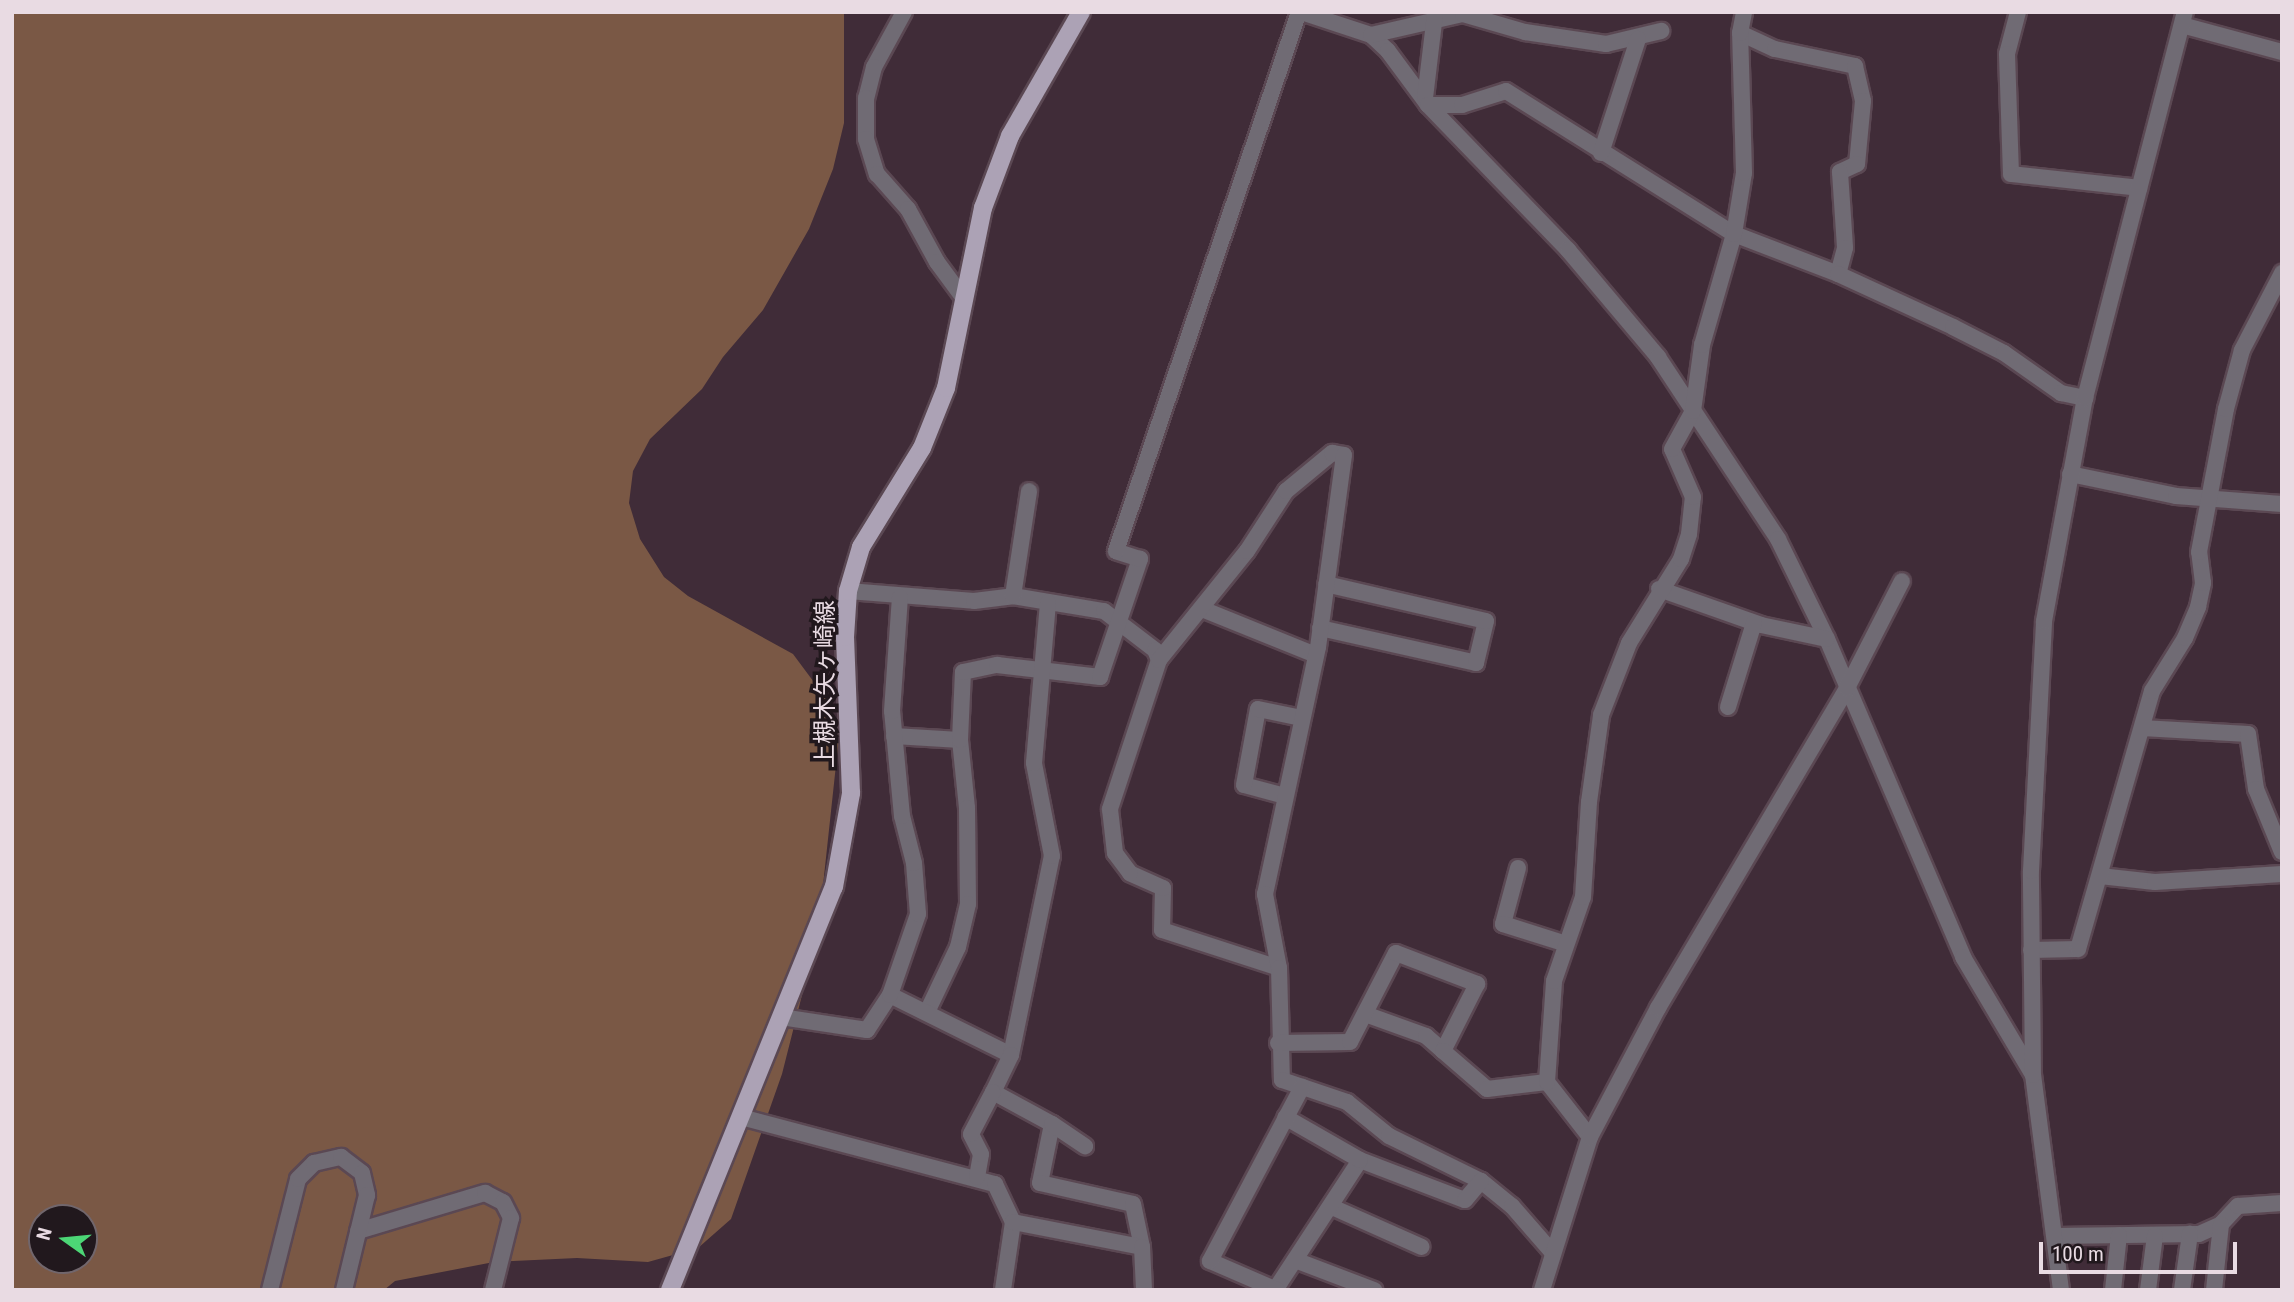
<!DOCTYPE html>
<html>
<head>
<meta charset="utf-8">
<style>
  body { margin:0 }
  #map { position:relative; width:2294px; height:1302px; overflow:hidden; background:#402c38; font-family:"Roboto Condensed","Noto Sans JP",sans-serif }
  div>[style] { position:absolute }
  .forest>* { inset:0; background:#7a5845 }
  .roads { filter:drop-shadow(2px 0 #5b4853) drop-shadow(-2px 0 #5b4853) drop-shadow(0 2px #5b4853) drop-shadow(0 -2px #5b4853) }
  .minor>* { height:16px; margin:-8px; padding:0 8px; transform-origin:8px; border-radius:8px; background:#706b74 }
  .major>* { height:18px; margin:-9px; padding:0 9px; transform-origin:9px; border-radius:9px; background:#aca2b5 }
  span { translate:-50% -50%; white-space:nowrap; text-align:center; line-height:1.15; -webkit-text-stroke:7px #21181d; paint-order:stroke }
  .street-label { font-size:24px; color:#e9dbe3 }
  .frame { position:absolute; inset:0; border:14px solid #e9dbe3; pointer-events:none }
  .north { position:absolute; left:28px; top:1204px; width:70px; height:70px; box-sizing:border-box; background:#21181d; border:2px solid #71666c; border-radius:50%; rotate:285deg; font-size:19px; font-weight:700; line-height:28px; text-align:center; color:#e9dbe3 }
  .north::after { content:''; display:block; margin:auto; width:24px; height:32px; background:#4cd676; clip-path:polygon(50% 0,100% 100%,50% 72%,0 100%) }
  .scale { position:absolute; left:2039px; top:1242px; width:198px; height:32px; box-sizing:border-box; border:4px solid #e9dbe3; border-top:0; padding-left:9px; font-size:21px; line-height:24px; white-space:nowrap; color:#e9dbe3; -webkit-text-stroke:5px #21181d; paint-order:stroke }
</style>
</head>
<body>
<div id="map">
  <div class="forest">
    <div style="clip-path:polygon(evenodd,12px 12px,844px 12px,844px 123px,833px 169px,809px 229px,763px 310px,723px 357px,702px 389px,650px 439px,633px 471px,629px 503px,640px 539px,664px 577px,688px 596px,793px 654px,825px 697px,839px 737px,818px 932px,782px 1074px,731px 1219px,698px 1248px,648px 1262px,577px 1258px,494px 1262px,395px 1281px,384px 1290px,12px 1290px,12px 12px,42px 1218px,84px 1218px,84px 1260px,42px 1260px,42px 1218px)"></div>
  </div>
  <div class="roads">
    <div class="minor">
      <div style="left:904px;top:12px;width:63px;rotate:118.6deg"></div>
      <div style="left:874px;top:67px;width:32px;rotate:104deg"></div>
      <div style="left:866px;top:98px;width:41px;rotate:90deg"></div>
      <div style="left:866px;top:139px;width:37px;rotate:73deg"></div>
      <div style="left:877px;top:174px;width:47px;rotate:48.5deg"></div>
      <div style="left:908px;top:209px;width:60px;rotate:61.3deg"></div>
      <div style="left:937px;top:262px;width:42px;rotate:53.7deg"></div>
      <div style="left:1301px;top:12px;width:74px;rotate:18.2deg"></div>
      <div style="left:1371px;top:35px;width:23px;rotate:43deg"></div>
      <div style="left:1388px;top:51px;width:67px;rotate:53.5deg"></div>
      <div style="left:1428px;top:105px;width:202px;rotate:46deg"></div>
      <div style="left:1568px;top:250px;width:140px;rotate:49.9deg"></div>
      <div style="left:1658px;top:357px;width:218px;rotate:56.6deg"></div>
      <div style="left:1778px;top:539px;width:111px;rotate:63.9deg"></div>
      <div style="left:1827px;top:639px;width:346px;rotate:66.8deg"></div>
      <div style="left:1963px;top:957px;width:137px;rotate:59.3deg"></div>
      <div style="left:2018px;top:12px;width:43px;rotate:104.7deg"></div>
      <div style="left:2007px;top:54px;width:120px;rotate:88.1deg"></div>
      <div style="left:2011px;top:174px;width:129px;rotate:6.2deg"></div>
      <div style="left:2182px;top:25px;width:104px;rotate:15.1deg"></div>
      <div style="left:1740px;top:33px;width:38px;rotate:25deg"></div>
      <div style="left:1775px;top:49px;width:82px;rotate:12deg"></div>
      <div style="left:1855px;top:66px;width:36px;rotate:77deg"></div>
      <div style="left:1863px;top:101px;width:63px;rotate:95.4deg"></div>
      <div style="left:1857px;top:164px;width:19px;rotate:155deg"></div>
      <div style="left:1840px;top:172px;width:76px;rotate:86.2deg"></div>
      <div style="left:1845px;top:248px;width:27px;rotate:105deg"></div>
      <div style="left:1371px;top:35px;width:94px;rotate:-12.9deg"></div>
      <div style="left:1463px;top:14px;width:65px;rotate:16.2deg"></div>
      <div style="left:1525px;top:32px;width:82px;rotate:8.4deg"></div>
      <div style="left:1606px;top:44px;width:57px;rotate:-13.3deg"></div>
      <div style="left:1425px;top:98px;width:85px;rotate:-83.2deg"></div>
      <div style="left:1428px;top:105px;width:34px"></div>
      <div style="left:1462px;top:105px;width:46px;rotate:-17.7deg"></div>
      <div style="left:1506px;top:91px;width:269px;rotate:32.1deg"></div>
      <div style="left:1734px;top:234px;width:111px;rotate:21deg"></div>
      <div style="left:1838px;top:274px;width:127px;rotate:24.7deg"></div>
      <div style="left:1953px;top:327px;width:57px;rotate:27deg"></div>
      <div style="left:2004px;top:353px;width:70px;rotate:35.1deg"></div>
      <div style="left:2061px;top:393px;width:25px;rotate:12deg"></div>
      <div style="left:1601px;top:153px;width:120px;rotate:-72deg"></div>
      <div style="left:2070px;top:474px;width:108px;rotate:11.7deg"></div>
      <div style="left:2176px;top:496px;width:106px;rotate:4.3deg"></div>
      <div style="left:1659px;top:589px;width:108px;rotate:19.4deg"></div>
      <div style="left:1761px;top:625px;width:67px;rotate:12deg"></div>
      <div style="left:848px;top:591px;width:126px;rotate:4.5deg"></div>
      <div style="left:974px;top:601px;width:39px;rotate:-7deg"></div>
      <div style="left:1013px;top:596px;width:92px;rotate:9.4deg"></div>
      <div style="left:1104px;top:611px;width:64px;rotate:37.4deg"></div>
      <div style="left:1155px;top:650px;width:11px;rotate:68deg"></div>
      <div style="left:1013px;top:596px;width:106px;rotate:-81.3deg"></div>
      <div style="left:1202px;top:609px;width:123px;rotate:22deg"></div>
      <div style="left:1320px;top:628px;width:160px;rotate:12.6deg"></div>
      <div style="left:1476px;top:663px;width:43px;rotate:-76.6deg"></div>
      <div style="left:1486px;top:621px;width:164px;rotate:-167deg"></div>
      <div style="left:1728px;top:707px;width:88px;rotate:-72.8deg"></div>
      <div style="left:2142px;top:728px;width:106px;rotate:3.2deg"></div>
      <div style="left:2248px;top:734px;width:56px;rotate:81.7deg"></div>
      <div style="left:2256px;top:789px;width:68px;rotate:67.6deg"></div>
      <div style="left:894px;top:736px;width:66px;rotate:3.5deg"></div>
      <div style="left:960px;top:740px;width:68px;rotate:84.1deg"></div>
      <div style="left:967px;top:808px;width:96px;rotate:89.4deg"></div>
      <div style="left:968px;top:904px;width:44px;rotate:103.1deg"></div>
      <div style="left:958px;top:947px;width:70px;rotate:115.5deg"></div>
      <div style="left:960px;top:740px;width:68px;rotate:-87.5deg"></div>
      <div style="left:963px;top:672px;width:35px;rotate:-12deg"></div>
      <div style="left:997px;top:665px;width:104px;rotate:6.6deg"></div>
      <div style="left:1100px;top:677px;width:125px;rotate:-71.3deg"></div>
      <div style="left:1140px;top:559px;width:25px;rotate:-162deg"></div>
      <div style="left:1116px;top:551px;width:569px;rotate:-71.25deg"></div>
      <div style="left:1285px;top:796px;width:42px;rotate:-165deg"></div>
      <div style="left:1244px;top:785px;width:77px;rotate:-79.6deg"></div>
      <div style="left:1258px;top:709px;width:45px;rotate:11.6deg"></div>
      <div style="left:1518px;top:868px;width:58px;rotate:105deg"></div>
      <div style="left:1503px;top:924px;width:66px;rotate:17.6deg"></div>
      <div style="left:2100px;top:876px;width:55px;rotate:6.2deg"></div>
      <div style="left:2155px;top:882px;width:127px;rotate:-3.6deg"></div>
      <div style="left:2031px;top:950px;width:47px;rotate:-1.2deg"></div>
      <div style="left:2078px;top:949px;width:268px;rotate:-74deg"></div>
      <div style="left:2152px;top:691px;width:62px;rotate:-58.1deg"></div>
      <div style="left:2185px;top:638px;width:34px;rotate:-67deg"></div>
      <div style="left:2198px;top:607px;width:25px;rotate:-78deg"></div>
      <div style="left:2203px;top:583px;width:31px;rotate:-97deg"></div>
      <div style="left:2199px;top:552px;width:146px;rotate:-79.3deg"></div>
      <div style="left:2226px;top:409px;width:61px;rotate:-74.8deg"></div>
      <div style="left:2242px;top:350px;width:87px;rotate:-62.5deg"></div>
      <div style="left:1279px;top:968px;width:123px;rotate:-162deg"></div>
      <div style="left:1162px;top:930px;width:42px;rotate:-88.6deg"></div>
      <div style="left:1163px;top:888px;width:36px;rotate:-156deg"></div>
      <div style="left:1130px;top:873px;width:25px;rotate:-127deg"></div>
      <div style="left:1115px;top:853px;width:44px;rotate:-96.5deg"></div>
      <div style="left:1110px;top:809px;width:157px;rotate:-71.8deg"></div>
      <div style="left:1159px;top:660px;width:140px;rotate:-51.1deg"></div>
      <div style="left:1247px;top:551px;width:72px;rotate:-57deg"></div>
      <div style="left:1286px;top:491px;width:60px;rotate:-39.6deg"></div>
      <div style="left:1332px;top:453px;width:12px;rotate:9deg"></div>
      <div style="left:1344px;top:455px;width:194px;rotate:97.7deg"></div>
      <div style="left:1318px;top:647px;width:253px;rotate:102.1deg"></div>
      <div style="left:1265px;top:894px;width:75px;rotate:79.3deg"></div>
      <div style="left:1279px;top:968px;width:112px;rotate:88.5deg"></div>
      <div style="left:1282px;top:1080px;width:69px;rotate:18.7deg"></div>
      <div style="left:1347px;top:1102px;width:54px;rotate:39deg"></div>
      <div style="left:1389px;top:1136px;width:102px;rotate:26.1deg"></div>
      <div style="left:1481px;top:1181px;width:40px;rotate:39deg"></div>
      <div style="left:1512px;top:1206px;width:61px;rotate:49deg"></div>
      <div style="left:890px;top:995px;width:135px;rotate:26.4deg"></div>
      <div style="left:1011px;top:1055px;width:203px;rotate:-78.4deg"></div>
      <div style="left:1052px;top:856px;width:95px;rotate:-101deg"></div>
      <div style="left:1034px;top:763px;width:161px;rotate:-85deg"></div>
      <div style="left:1365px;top:1014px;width:65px;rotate:19.8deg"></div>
      <div style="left:1426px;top:1036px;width:23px;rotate:41deg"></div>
      <div style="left:781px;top:1017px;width:87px;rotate:8.6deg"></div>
      <div style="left:867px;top:1030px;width:42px;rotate:-56.7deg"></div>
      <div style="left:890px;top:995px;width:86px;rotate:-70.9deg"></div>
      <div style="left:918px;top:914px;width:51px;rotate:-94.5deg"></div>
      <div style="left:914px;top:863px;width:49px;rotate:-104.3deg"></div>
      <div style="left:902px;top:816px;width:105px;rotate:-95.4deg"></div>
      <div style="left:892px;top:711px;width:114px;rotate:-86deg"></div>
      <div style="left:1278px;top:1043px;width:72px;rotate:-0.8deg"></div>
      <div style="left:1350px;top:1042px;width:100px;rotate:-62.7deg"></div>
      <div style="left:1396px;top:953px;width:87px;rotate:20.9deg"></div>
      <div style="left:1477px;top:984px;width:75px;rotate:116.9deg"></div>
      <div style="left:1443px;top:1051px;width:58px;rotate:40.8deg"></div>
      <div style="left:1487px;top:1089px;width:60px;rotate:-6.7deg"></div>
      <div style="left:1011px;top:1055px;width:41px;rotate:115.9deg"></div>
      <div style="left:993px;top:1092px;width:67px;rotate:28.5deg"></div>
      <div style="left:1052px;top:1124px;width:60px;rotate:101.5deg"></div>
      <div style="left:1040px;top:1183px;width:95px;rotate:12.7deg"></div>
      <div style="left:1133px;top:1204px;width:44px;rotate:78.2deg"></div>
      <div style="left:741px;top:1117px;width:263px;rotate:14.8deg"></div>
      <div style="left:995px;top:1184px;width:42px;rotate:64.7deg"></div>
      <div style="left:1013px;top:1222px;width:69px;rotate:98.4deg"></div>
      <div style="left:1052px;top:1124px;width:40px;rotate:34deg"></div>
      <div style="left:1590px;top:1137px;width:70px;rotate:-128deg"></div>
      <div style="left:1547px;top:1082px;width:101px;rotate:-86deg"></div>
      <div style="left:1554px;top:981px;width:89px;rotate:-71deg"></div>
      <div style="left:1583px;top:897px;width:95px;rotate:-86.4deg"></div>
      <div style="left:1589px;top:802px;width:88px;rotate:-82.1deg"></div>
      <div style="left:1601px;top:715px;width:77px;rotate:-68.7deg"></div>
      <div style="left:1629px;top:643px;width:99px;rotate:-58.2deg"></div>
      <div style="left:1681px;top:559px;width:26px;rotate:-72deg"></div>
      <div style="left:1689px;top:534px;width:37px;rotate:-84deg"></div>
      <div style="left:1693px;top:497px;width:52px;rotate:-113.6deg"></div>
      <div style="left:1672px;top:449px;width:43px;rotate:-61.1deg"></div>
      <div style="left:1693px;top:411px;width:67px;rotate:-82.2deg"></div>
      <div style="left:1702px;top:345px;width:116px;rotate:-73.9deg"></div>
      <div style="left:1734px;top:234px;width:62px;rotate:-80.7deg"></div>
      <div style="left:1744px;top:173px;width:140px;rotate:-91.6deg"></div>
      <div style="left:1740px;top:33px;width:21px;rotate:-79deg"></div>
      <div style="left:1360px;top:1160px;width:112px;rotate:20.9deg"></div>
      <div style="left:1465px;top:1200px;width:25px;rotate:-50deg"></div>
      <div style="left:977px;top:1177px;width:23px;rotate:-80deg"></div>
      <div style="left:981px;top:1154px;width:22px;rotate:-117deg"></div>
      <div style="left:971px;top:1134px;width:47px;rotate:-62.4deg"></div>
      <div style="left:1332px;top:1207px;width:98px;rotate:24deg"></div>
      <div style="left:1013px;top:1222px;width:131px;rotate:11deg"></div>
      <div style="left:1142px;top:1247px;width:43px;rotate:87.3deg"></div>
      <div style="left:358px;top:1231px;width:133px;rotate:-16.7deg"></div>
      <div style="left:485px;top:1193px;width:20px;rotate:27deg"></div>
      <div style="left:503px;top:1202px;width:18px;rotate:63deg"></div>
      <div style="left:511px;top:1218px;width:74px;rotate:104deg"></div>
      <div style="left:2056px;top:1236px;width:143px;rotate:-0.8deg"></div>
      <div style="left:2199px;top:1234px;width:24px;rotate:-24deg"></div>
      <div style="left:2221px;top:1224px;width:25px;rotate:-47deg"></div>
      <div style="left:2238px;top:1206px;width:44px;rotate:-3.9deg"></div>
      <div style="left:1295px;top:1260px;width:85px;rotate:20.8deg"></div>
      <div style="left:270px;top:1290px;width:114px;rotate:-75.8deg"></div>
      <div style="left:298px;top:1179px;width:23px;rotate:-45deg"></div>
      <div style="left:314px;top:1163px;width:28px;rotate:-13deg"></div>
      <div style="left:341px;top:1157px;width:26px;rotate:37deg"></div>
      <div style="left:362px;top:1173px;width:23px;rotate:77deg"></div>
      <div style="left:367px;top:1195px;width:98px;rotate:103.6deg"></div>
      <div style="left:1275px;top:1290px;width:155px;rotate:-56.8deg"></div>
      <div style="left:1360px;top:1160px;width:86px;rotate:-150.2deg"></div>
      <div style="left:1277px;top:1290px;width:73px;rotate:-156.6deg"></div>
      <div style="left:1210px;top:1261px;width:197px;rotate:-62.1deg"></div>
      <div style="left:1542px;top:1290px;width:160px;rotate:-72.6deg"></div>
      <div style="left:1590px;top:1137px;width:146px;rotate:-62.2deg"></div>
      <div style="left:1658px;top:1008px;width:372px;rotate:-59.4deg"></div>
      <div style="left:1847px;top:688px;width:120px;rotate:-62.8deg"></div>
      <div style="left:2061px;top:1290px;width:217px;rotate:-97.4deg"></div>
      <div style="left:2033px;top:1075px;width:204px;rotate:-90.6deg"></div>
      <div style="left:2031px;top:871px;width:250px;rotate:-87deg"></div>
      <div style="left:2044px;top:621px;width:227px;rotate:-79.6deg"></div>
      <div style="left:2085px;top:398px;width:399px;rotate:-75.5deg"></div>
      <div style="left:2113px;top:1290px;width:55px;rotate:-83.8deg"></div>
      <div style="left:2148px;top:1290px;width:55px;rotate:-82.7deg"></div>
      <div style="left:2182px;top:1290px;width:57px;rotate:-81.9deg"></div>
      <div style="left:2214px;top:1290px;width:66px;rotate:-83.9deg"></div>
    </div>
    <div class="major">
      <div style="left:670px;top:1290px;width:435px;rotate:-67.9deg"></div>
      <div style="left:834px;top:887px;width:96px;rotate:-79.7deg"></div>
      <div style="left:851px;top:793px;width:156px;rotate:-92.2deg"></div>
      <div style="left:845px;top:637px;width:46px;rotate:-86.3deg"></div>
      <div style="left:848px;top:591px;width:46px;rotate:-73.5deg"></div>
      <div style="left:861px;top:547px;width:116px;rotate:-58.4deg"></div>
      <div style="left:922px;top:448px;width:65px;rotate:-68.2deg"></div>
      <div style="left:946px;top:388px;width:184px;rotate:-78.4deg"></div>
      <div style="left:983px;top:208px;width:77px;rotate:-69.4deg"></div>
      <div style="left:1010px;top:136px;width:143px;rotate:-60.2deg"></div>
    </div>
  </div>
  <div class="street-label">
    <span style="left:826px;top:684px;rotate:-90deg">上槻木矢ヶ崎線</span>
  </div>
  <div class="frame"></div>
  <div class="north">N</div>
  <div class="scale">100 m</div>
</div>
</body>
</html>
